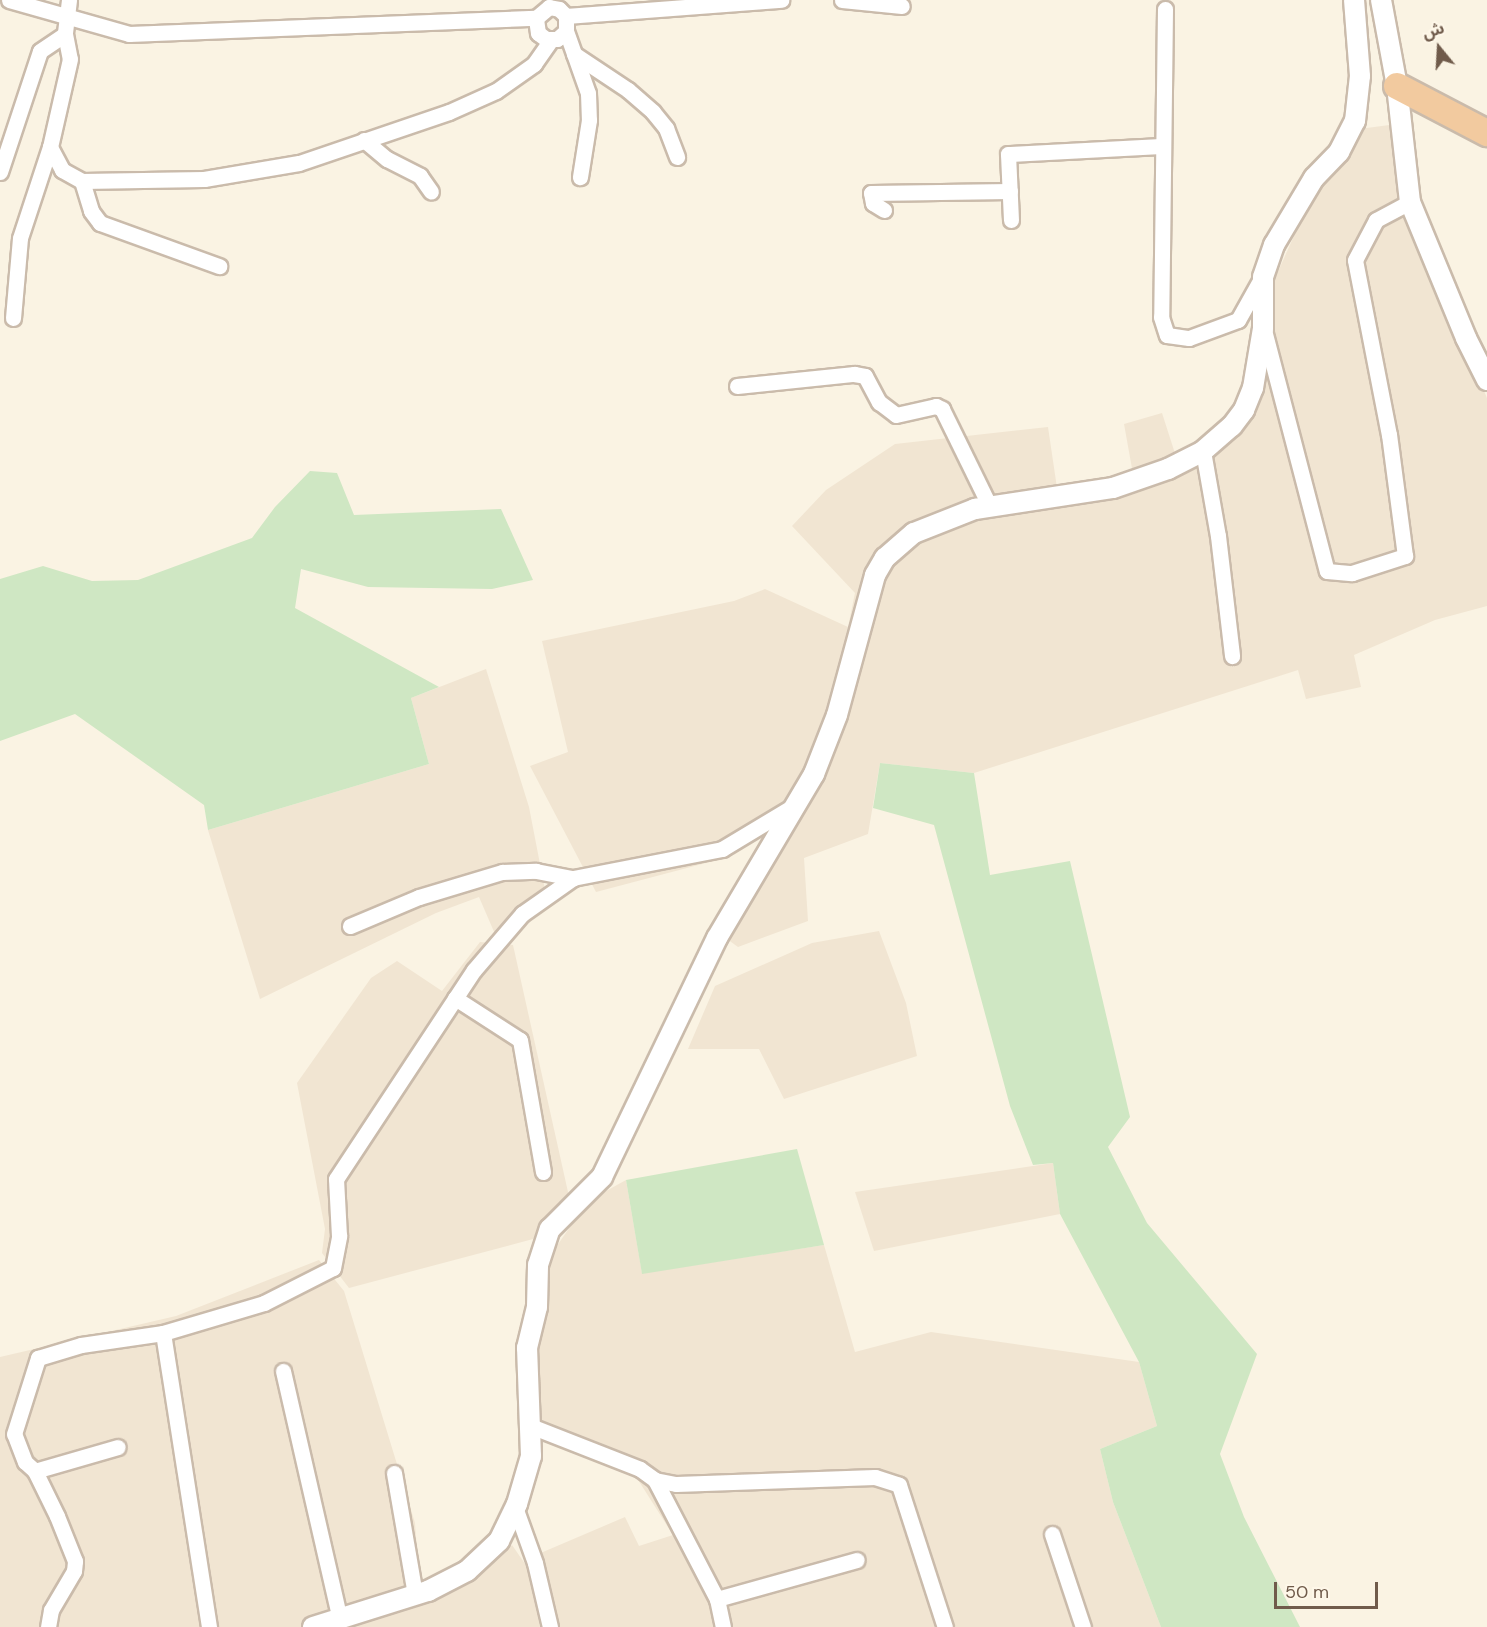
<!DOCTYPE html>
<html>
<head>
<meta charset="utf-8">
<style>
  body { margin:0 }
  #map { position:relative; width:1487px; height:1627px; overflow:hidden; background:#faf3e3; font-family:"DM Sans","Noto Sans Arabic",sans-serif }
  div>[style] { position:absolute }
  .residential>* { inset:0; background:#f1e5d2 }
  .green>* { inset:0; background:#cfe7c3 }
  .roads { filter:drop-shadow(2px 0 #cabbab) drop-shadow(-2px 0 #cabbab) drop-shadow(0 2px #cabbab) drop-shadow(0 -2px #cabbab) }
  .minor>* { height:15px; margin:-7.5px; padding:0 7.5px; transform-origin:7.5px; border-radius:7.5px; background:#fff }
  .tertiary>* { height:20px; margin:-10px; padding:0 10px; transform-origin:10px; border-radius:10px; background:#fff }
  .trunk>* { height:26px; margin:-13px; padding:0 13px; transform-origin:13px; border-radius:13px; background:#f2ca9f }
  span { translate:-50% -50%; white-space:nowrap; text-align:center; line-height:1.15; -webkit-text-stroke:6px #fef7e9; paint-order:stroke }
  .north { position:absolute; left:1409px; top:18px; width:60px; height:60px; -webkit-text-stroke:4px #fef7e9; paint-order:stroke; rotate:342deg; font-size:16px; font-weight:700; line-height:24px; text-align:center; color:#705b4b }
  .north::after { content:''; display:block; margin:auto; width:21px; height:27px; background:#705b4b; clip-path:polygon(50% 0,100% 100%,50% 72%,0 100%) }
  .scale { position:absolute; left:1274px; top:1582px; width:104px; height:27px; box-sizing:border-box; border:3px solid #705b4b; border-top:0; padding-left:8px; font-size:18px; line-height:21px; white-space:nowrap; color:#705b4b; -webkit-text-stroke:4px #fef7e9; paint-order:stroke }
</style>
</head>
<body>
<div id="map">
  <div class="residential">
    <div style="clip-path:polygon(1397px 124px,1408px 210px,1487px 398px,1487px 606px,1435px 620px,1354px 655px,1361px 687px,1306px 699px,1298px 670px,974px 773px,880px 763px,868px 834px,804px 858px,808px 921px,738px 947px,727px 939px,778px 824px,721px 859px,596px 892px,530px 766px,568px 752px,542px 641px,734px 601px,765px 589px,848px 627px,855px 593px,792px 526px,826px 490px,895px 444px,1048px 427px,1057px 488px,1133px 474px,1124px 424px,1162px 413px,1180px 469px,1255px 409px,1272px 285px,1302px 218px,1359px 129px)"></div>
    <div style="clip-path:polygon(486px 669px,529px 807px,545px 890px,495px 934px,479px 897px,436px 913px,260px 999px,208px 830px,429px 764px,411px 698px)"></div>
    <div style="clip-path:polygon(879px 931px,906px 1003px,917px 1056px,784px 1099px,759px 1049px,688px 1049px,715px 986px,812px 943px)"></div>
    <div style="clip-path:polygon(480px 942px,513px 945px,570px 1201px,533px 1239px,349px 1288px,322px 1253px,325px 1229px,297px 1083px,371px 978px,397px 961px,442px 991px)"></div>
    <div style="clip-path:polygon(1053px 1163px,1060px 1214px,874px 1251px,855px 1192px)"></div>
    <div style="clip-path:polygon(626px 1180px,642px 1273px,824px 1245px,855px 1352px,931px 1332px,1139px 1362px,1157px 1426px,1100px 1449px,1113px 1502px,1161px 1627px,552px 1627px,536px 1555px,625px 1517px,639px 1546px,673px 1535px,635px 1475px,537px 1436px,533px 1348px,545px 1263px,588px 1201px)"></div>
    <div style="clip-path:polygon(319px 1260px,344px 1291px,415px 1523px,421px 1605px,469px 1584px,512px 1545px,530px 1571px,540px 1627px,0 1627px,0 1357px,176px 1316px)"></div>
  </div>
  <div class="green">
    <div style="clip-path:polygon(310px 471px,337px 473px,354px 515px,501px 509px,533px 580px,492px 589px,368px 587px,301px 569px,295px 608px,439px 687px,411px 698px,429px 764px,208px 830px,204px 805px,75px 714px,0 741px,0 579px,43px 566px,92px 581px,138px 580px,252px 538px,275px 507px)"></div>
    <div style="clip-path:polygon(880px 763px,974px 773px,990px 875px,1070px 861px,1130px 1117px,1108px 1147px,1147px 1223px,1257px 1354px,1220px 1454px,1244px 1517px,1300px 1627px,1161px 1627px,1113px 1502px,1100px 1449px,1157px 1426px,1139px 1362px,1060px 1214px,1053px 1163px,1033px 1165px,1010px 1106px,934px 825px,873px 808px)"></div>
    <div style="clip-path:polygon(797px 1149px,824px 1245px,642px 1274px,626px 1180px)"></div>
  </div>
  <div class="roads">
    <div class="minor">
      <div style="left:9px;top:0;width:125px;rotate:15.8deg"></div>
      <div style="left:129px;top:34px;width:407px;rotate:-2.3deg"></div>
      <div style="left:69px;top:0;width:34px;rotate:97deg"></div>
      <div style="left:65px;top:34px;width:25px;rotate:79deg"></div>
      <div style="left:70px;top:59px;width:90px;rotate:102.8deg"></div>
      <div style="left:50px;top:147px;width:26px;rotate:62deg"></div>
      <div style="left:62px;top:170px;width:23px;rotate:29deg"></div>
      <div style="left:82px;top:181px;width:122px;rotate:-0.9deg"></div>
      <div style="left:204px;top:179px;width:96px;rotate:-9.6deg"></div>
      <div style="left:299px;top:163px;width:158px;rotate:-18.8deg"></div>
      <div style="left:449px;top:112px;width:51px;rotate:-24.1deg"></div>
      <div style="left:496px;top:91px;width:47px;rotate:-35.4deg"></div>
      <div style="left:534px;top:64px;width:29px;rotate:-55deg"></div>
      <div style="left:842px;top:0;width:60px;rotate:5.7deg"></div>
      <div style="left:1165px;top:9px;width:308px;rotate:90.7deg"></div>
      <div style="left:1161px;top:317px;width:19px;rotate:72deg"></div>
      <div style="left:1167px;top:335px;width:22px;rotate:8deg"></div>
      <div style="left:1189px;top:338px;width:52px;rotate:-20.2deg"></div>
      <div style="left:1238px;top:320px;width:49px;rotate:-60.8deg"></div>
      <div style="left:566px;top:16px;width:216px;rotate:-4.3deg"></div>
      <div style="left:566px;top:31px;width:12px;rotate:138deg"></div>
      <div style="left:557px;top:39px;width:11px;rotate:180deg"></div>
      <div style="left:546px;top:39px;width:10px;rotate:-143deg"></div>
      <div style="left:538px;top:33px;width:15px;rotate:-98deg"></div>
      <div style="left:536px;top:18px;width:17px;rotate:-40deg"></div>
      <div style="left:549px;top:7px;width:10px;rotate:11deg"></div>
      <div style="left:559px;top:9px;width:10px;rotate:45deg"></div>
      <div style="left:566px;top:16px;width:15px;rotate:90deg"></div>
      <div style="left:566px;top:31px;width:66px;rotate:70.5deg"></div>
      <div style="left:588px;top:93px;width:27px;rotate:88deg"></div>
      <div style="left:589px;top:120px;width:58px;rotate:99deg"></div>
      <div style="left:574px;top:54px;width:65px;rotate:33.7deg"></div>
      <div style="left:628px;top:90px;width:33px;rotate:41deg"></div>
      <div style="left:653px;top:112px;width:21px;rotate:51deg"></div>
      <div style="left:666px;top:128px;width:31px;rotate:69deg"></div>
      <div style="left:364px;top:140px;width:30px;rotate:40deg"></div>
      <div style="left:387px;top:159px;width:37px;rotate:27deg"></div>
      <div style="left:420px;top:176px;width:19px;rotate:55deg"></div>
      <div style="left:0;top:172px;width:127px;rotate:-71.7deg"></div>
      <div style="left:40px;top:51px;width:30px;rotate:-34deg"></div>
      <div style="left:82px;top:181px;width:31px;rotate:73deg"></div>
      <div style="left:91px;top:211px;width:15px;rotate:53deg"></div>
      <div style="left:100px;top:223px;width:127px;rotate:19.9deg"></div>
      <div style="left:884px;top:210px;width:13px;rotate:-148deg"></div>
      <div style="left:873px;top:203px;width:10px;rotate:-101deg"></div>
      <div style="left:871px;top:193px;width:139px;rotate:-0.8deg"></div>
      <div style="left:1011px;top:220px;width:66px;rotate:-92.6deg"></div>
      <div style="left:1008px;top:154px;width:155px;rotate:-3deg"></div>
      <div style="left:13px;top:318px;width:80px;rotate:-85deg"></div>
      <div style="left:20px;top:238px;width:96px;rotate:-71.8deg"></div>
      <div style="left:1264px;top:330px;width:249px;rotate:75.4deg"></div>
      <div style="left:1327px;top:571px;width:25px;rotate:5deg"></div>
      <div style="left:1352px;top:573px;width:56px;rotate:-17.8deg"></div>
      <div style="left:1405px;top:556px;width:122px;rotate:-97.5deg"></div>
      <div style="left:1389px;top:435px;width:178px;rotate:-101deg"></div>
      <div style="left:1355px;top:260px;width:45px;rotate:-62.3deg"></div>
      <div style="left:1376px;top:220px;width:38px;rotate:-28deg"></div>
      <div style="left:737px;top:386px;width:118px;rotate:-5.9deg"></div>
      <div style="left:854px;top:374px;width:11px;rotate:10deg"></div>
      <div style="left:865px;top:376px;width:30px;rotate:62deg"></div>
      <div style="left:879px;top:402px;width:21px;rotate:37deg"></div>
      <div style="left:896px;top:415px;width:41px;rotate:-12.7deg"></div>
      <div style="left:936px;top:406px;width:7px;rotate:27deg"></div>
      <div style="left:942px;top:409px;width:107px;rotate:63.9deg"></div>
      <div style="left:1203px;top:451px;width:86px;rotate:80deg"></div>
      <div style="left:1218px;top:536px;width:121px;rotate:83.3deg"></div>
      <div style="left:350px;top:926px;width:75px;rotate:-22.8deg"></div>
      <div style="left:419px;top:897px;width:87px;rotate:-16.8deg"></div>
      <div style="left:502px;top:872px;width:34px;rotate:-2deg"></div>
      <div style="left:536px;top:871px;width:38px;rotate:11deg"></div>
      <div style="left:455px;top:998px;width:77px;rotate:32.9deg"></div>
      <div style="left:520px;top:1040px;width:134px;rotate:80.1deg"></div>
      <div style="left:163px;top:1333px;width:298px;rotate:81.1deg"></div>
      <div style="left:283px;top:1371px;width:254px;rotate:77.1deg"></div>
      <div style="left:528px;top:1425px;width:120px;rotate:21.4deg"></div>
      <div style="left:640px;top:1469px;width:19px;rotate:36deg"></div>
      <div style="left:655px;top:1480px;width:21px;rotate:11deg"></div>
      <div style="left:676px;top:1484px;width:199px;rotate:-2deg"></div>
      <div style="left:875px;top:1477px;width:25px;rotate:18deg"></div>
      <div style="left:899px;top:1485px;width:149px;rotate:72.1deg"></div>
      <div style="left:35px;top:1471px;width:86px;rotate:-16.1deg"></div>
      <div style="left:394px;top:1473px;width:124px;rotate:80.2deg"></div>
      <div style="left:655px;top:1480px;width:134px;rotate:62.5deg"></div>
      <div style="left:717px;top:1599px;width:29px;rotate:78deg"></div>
      <div style="left:515px;top:1507px;width:59px;rotate:70.3deg"></div>
      <div style="left:535px;top:1563px;width:66px;rotate:76.8deg"></div>
      <div style="left:1052px;top:1534px;width:98px;rotate:71.6deg"></div>
      <div style="left:717px;top:1599px;width:145px;rotate:-15.6deg"></div>
      <div style="left:48px;top:1627px;width:17px;rotate:-80deg"></div>
      <div style="left:51px;top:1610px;width:45px;rotate:-59.5deg"></div>
      <div style="left:74px;top:1571px;width:10px;rotate:-84deg"></div>
      <div style="left:75px;top:1561px;width:48px;rotate:-111.8deg"></div>
      <div style="left:57px;top:1516px;width:50px;rotate:-116.1deg"></div>
      <div style="left:35px;top:1471px;width:13px;rotate:-138deg"></div>
      <div style="left:25px;top:1462px;width:30px;rotate:-111deg"></div>
      <div style="left:14px;top:1434px;width:80px;rotate:-72.5deg"></div>
      <div style="left:38px;top:1358px;width:45px;rotate:-16.8deg"></div>
      <div style="left:81px;top:1345px;width:83px;rotate:-8.3deg"></div>
      <div style="left:163px;top:1333px;width:105px;rotate:-16.5deg"></div>
      <div style="left:264px;top:1303px;width:77px;rotate:-26.9deg"></div>
      <div style="left:333px;top:1268px;width:33px;rotate:-79deg"></div>
      <div style="left:339px;top:1236px;width:57px;rotate:-93deg"></div>
      <div style="left:336px;top:1179px;width:250px;rotate:-56.6deg"></div>
      <div style="left:474px;top:970px;width:74px;rotate:-49.4deg"></div>
      <div style="left:522px;top:914px;width:62px;rotate:-35.2deg"></div>
      <div style="left:573px;top:878px;width:152px;rotate:-11deg"></div>
      <div style="left:722px;top:849px;width:85px;rotate:-31.1deg"></div>
    </div>
    <div class="tertiary">
      <div style="left:1381px;top:0;width:87px;rotate:79.5deg"></div>
      <div style="left:1397px;top:86px;width:117px;rotate:83.6deg"></div>
      <div style="left:1410px;top:202px;width:147px;rotate:67.6deg"></div>
      <div style="left:1466px;top:338px;width:47px;rotate:63.4deg"></div>
      <div style="left:313px;top:1627px;width:121px;rotate:-17.4deg"></div>
      <div style="left:428px;top:1591px;width:44px;rotate:-27.1deg"></div>
      <div style="left:467px;top:1571px;width:44px;rotate:-43.2deg"></div>
      <div style="left:499px;top:1541px;width:41px;rotate:-64.1deg"></div>
      <div style="left:517px;top:1504px;width:50px;rotate:-73.7deg"></div>
      <div style="left:531px;top:1456px;width:108px;rotate:-92.1deg"></div>
      <div style="left:527px;top:1348px;width:42px;rotate:-76.3deg"></div>
      <div style="left:537px;top:1307px;width:42px;rotate:-88.6deg"></div>
      <div style="left:538px;top:1265px;width:38px;rotate:-72deg"></div>
      <div style="left:550px;top:1229px;width:74px;rotate:-45deg"></div>
      <div style="left:602px;top:1177px;width:265px;rotate:-64.3deg"></div>
      <div style="left:717px;top:938px;width:191px;rotate:-59.4deg"></div>
      <div style="left:814px;top:774px;width:63px;rotate:-68.7deg"></div>
      <div style="left:837px;top:715px;width:145px;rotate:-74.8deg"></div>
      <div style="left:875px;top:575px;width:20px;rotate:-60deg"></div>
      <div style="left:885px;top:558px;width:38px;rotate:-41deg"></div>
      <div style="left:914px;top:533px;width:66px;rotate:-21.5deg"></div>
      <div style="left:975px;top:509px;width:140px;rotate:-8.7deg"></div>
      <div style="left:1113px;top:488px;width:58px;rotate:-19.1deg"></div>
      <div style="left:1168px;top:469px;width:39px;rotate:-27deg"></div>
      <div style="left:1203px;top:451px;width:38px;rotate:-41deg"></div>
      <div style="left:1232px;top:426px;width:20px;rotate:-53deg"></div>
      <div style="left:1244px;top:410px;width:24px;rotate:-68deg"></div>
      <div style="left:1253px;top:388px;width:61px;rotate:-80.5deg"></div>
      <div style="left:1263px;top:328px;width:51px;rotate:-90deg"></div>
      <div style="left:1263px;top:277px;width:34px;rotate:-71deg"></div>
      <div style="left:1274px;top:245px;width:78px;rotate:-59.2deg"></div>
      <div style="left:1314px;top:178px;width:36px;rotate:-46deg"></div>
      <div style="left:1339px;top:152px;width:35px;rotate:-63deg"></div>
      <div style="left:1355px;top:121px;width:45px;rotate:-83.7deg"></div>
      <div style="left:1360px;top:76px;width:76px;rotate:-94.5deg"></div>
    </div>
    <div class="trunk">
      <div style="left:1397px;top:86px;width:102px;rotate:27.6deg"></div>
    </div>
  </div>
  <div class="north">ش</div>
  <div class="scale">50 m</div>
</div>
</body>
</html>
